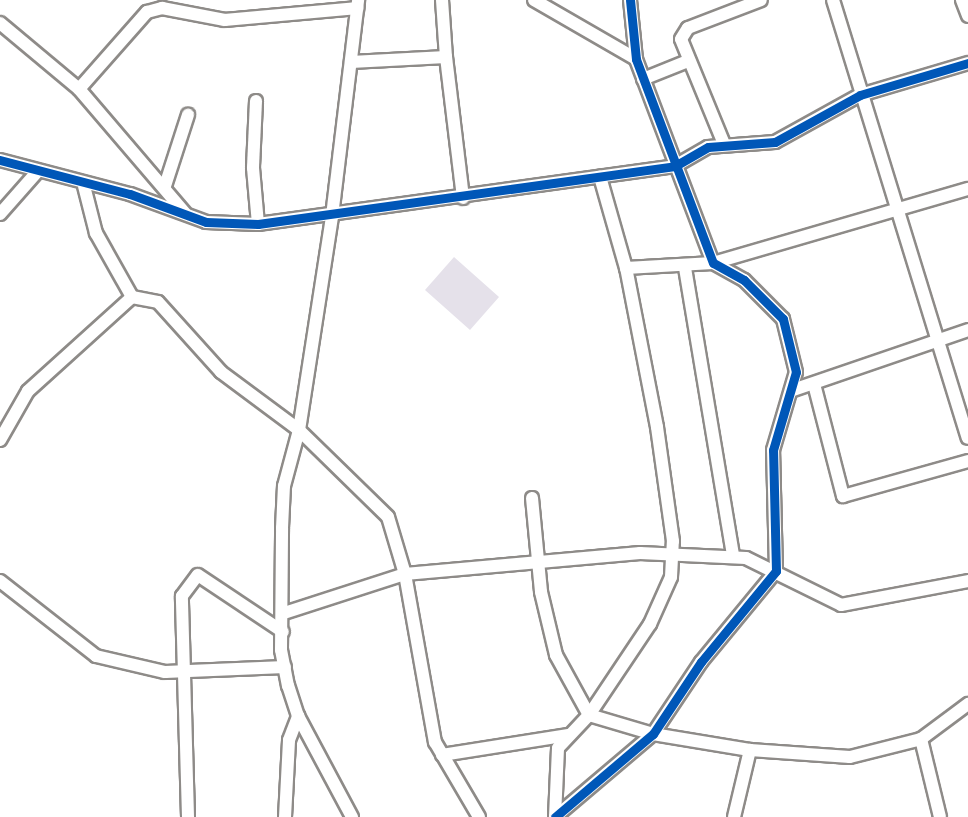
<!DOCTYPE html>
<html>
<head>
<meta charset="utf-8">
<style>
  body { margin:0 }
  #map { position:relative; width:968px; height:817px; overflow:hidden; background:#fff; font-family:Dekko,sans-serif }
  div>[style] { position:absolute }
  .building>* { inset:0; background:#e5e1ea }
  .roads { filter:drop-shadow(2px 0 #8e8b88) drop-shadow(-2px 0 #8e8b88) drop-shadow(0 2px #8e8b88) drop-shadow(0 -2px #8e8b88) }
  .street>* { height:12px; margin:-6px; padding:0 6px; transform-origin:6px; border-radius:6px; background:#fff }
  .cycleway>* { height:9px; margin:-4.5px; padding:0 4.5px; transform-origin:4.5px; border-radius:4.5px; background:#0057b8 }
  span { translate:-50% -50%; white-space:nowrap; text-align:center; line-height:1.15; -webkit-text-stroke:5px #fff; paint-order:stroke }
</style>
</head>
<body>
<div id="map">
  <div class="building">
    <div style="clip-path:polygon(454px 257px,499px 297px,470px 330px,425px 290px)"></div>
  </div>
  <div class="roads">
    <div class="street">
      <div style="left:442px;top:0;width:57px;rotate:86deg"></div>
      <div style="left:534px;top:0;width:118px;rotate:30deg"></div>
      <div style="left:833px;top:0;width:458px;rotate:72.9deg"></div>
      <div style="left:962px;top:0;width:17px;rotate:69deg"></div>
      <div style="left:0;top:23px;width:103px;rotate:39.9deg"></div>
      <div style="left:79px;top:89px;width:163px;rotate:49.5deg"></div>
      <div style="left:351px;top:62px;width:95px;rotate:-3deg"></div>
      <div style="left:446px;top:57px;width:142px;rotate:83.1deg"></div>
      <div style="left:643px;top:79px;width:48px;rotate:-21.8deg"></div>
      <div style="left:79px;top:89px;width:103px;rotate:-48.6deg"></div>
      <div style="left:147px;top:12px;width:16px;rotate:-15deg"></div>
      <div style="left:162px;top:8px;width:64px;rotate:10.8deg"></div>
      <div style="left:225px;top:20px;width:133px;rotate:-5.2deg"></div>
      <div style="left:256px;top:101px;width:67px;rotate:92.6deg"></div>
      <div style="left:253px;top:168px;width:56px;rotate:84.9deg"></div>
      <div style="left:724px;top:144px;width:113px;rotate:-112.3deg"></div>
      <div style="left:681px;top:39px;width:13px;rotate:-58deg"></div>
      <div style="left:688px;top:28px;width:78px;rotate:-21deg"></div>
      <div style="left:0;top:160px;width:134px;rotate:14.7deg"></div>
      <div style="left:130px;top:194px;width:81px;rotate:20.2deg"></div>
      <div style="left:206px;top:222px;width:52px;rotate:2.2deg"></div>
      <div style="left:258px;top:224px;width:421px;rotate:-7.9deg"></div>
      <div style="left:675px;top:166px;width:38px;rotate:-30deg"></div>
      <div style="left:708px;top:147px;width:67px;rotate:-4.3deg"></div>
      <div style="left:775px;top:142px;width:97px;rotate:-28.9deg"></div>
      <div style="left:860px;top:95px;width:113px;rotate:-16.5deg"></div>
      <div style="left:84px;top:186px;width:49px;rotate:75.7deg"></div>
      <div style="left:96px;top:233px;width:73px;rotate:60.6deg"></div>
      <div style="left:165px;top:186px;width:75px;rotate:-72.1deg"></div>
      <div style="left:0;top:214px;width:56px;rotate:-48.6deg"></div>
      <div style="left:626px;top:268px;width:87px;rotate:-3.3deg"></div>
      <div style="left:713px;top:263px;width:266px;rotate:-16.2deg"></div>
      <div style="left:685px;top:268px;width:292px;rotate:80.5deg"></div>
      <div style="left:814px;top:384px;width:116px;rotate:75.5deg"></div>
      <div style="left:843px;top:496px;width:130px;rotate:-15.6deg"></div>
      <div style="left:793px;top:390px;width:185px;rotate:-18.9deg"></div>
      <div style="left:0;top:440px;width:56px;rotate:-60.3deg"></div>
      <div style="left:28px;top:391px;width:140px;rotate:-42.1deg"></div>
      <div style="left:132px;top:297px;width:26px;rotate:11deg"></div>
      <div style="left:158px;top:302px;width:94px;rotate:48deg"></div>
      <div style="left:221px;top:372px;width:97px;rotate:36.6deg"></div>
      <div style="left:299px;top:430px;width:124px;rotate:44.3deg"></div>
      <div style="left:388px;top:517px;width:59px;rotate:73.4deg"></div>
      <div style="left:405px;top:574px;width:171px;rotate:79.9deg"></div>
      <div style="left:435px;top:742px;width:87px;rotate:59.6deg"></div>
      <div style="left:532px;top:498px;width:94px;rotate:84.5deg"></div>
      <div style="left:541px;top:592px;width:65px;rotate:76.6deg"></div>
      <div style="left:556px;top:655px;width:68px;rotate:61.2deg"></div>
      <div style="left:589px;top:715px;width:67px;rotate:16.5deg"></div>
      <div style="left:653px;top:734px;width:98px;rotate:9.4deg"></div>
      <div style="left:750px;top:750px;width:100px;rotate:4deg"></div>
      <div style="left:850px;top:757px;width:73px;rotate:-14.2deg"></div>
      <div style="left:921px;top:739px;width:59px;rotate:-36.7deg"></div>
      <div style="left:0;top:581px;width:122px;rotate:38deg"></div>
      <div style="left:96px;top:656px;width:71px;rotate:13.1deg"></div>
      <div style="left:165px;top:672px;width:120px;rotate:-2.4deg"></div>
      <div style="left:284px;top:613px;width:127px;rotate:-17.9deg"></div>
      <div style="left:405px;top:574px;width:236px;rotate:-5.1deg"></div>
      <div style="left:640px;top:553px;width:106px;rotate:2.7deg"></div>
      <div style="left:746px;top:558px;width:106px;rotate:26.3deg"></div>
      <div style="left:841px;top:605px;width:129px;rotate:-10.7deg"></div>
      <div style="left:921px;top:739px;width:80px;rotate:76.3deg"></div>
      <div style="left:442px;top:755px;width:128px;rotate:-9deg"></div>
      <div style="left:188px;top:817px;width:221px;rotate:-91.6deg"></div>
      <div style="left:182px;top:596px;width:26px;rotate:-53deg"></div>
      <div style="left:198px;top:575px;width:102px;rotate:33.8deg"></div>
      <div style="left:285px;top:817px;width:77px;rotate:-87deg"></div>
      <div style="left:289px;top:740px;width:26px;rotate:-69deg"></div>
      <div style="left:352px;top:817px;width:115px;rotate:-118.1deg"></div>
      <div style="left:298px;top:716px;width:32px;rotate:-108deg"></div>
      <div style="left:288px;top:686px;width:37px;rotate:-101deg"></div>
      <div style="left:281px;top:650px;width:122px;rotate:-89.5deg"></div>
      <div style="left:282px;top:528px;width:42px;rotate:-87.3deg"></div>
      <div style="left:284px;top:486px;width:58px;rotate:-75deg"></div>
      <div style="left:299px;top:430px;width:217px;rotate:-81.2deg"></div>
      <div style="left:332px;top:216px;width:218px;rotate:-83.1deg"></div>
      <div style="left:555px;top:817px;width:128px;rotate:-40.3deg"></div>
      <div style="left:653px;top:734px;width:87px;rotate:-56.3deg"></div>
      <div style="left:701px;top:662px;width:118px;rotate:-50.5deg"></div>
      <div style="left:776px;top:571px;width:121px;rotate:-91.4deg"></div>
      <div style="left:773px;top:450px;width:81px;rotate:-73.6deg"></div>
      <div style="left:796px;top:372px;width:55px;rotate:-103.8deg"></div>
      <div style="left:783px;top:319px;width:55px;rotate:-135deg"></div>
      <div style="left:744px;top:280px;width:35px;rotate:-151deg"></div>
      <div style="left:713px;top:263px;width:218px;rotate:-110.7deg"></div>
      <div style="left:636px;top:59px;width:59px;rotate:-95.8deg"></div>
      <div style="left:555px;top:817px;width:69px;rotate:-87.5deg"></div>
      <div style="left:558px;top:748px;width:45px;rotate:-46.8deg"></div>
      <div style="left:589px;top:715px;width:110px;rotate:-56.2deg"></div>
      <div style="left:650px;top:624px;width:51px;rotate:-65.9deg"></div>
      <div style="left:671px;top:577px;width:36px;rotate:-87deg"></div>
      <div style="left:673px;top:541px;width:115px;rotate:-98deg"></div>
      <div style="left:657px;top:427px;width:162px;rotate:-101deg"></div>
      <div style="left:626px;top:268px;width:95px;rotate:-105.9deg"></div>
      <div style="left:734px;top:817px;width:69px;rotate:-76.6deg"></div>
    </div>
  </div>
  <div class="cycleway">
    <div style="left:0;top:160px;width:134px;rotate:14.7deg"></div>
    <div style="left:130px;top:194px;width:81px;rotate:20.2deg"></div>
    <div style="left:206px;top:222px;width:52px;rotate:2.2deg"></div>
    <div style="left:258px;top:224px;width:421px;rotate:-7.9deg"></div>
    <div style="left:675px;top:166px;width:38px;rotate:-30deg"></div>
    <div style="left:708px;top:147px;width:67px;rotate:-4.3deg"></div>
    <div style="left:775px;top:142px;width:97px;rotate:-28.9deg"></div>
    <div style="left:860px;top:95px;width:113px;rotate:-16.5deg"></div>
    <div style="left:555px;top:817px;width:128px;rotate:-40.3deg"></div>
    <div style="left:653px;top:734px;width:87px;rotate:-56.3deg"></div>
    <div style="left:701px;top:662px;width:118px;rotate:-50.5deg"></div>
    <div style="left:776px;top:571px;width:121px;rotate:-91.4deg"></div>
    <div style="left:773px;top:450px;width:81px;rotate:-73.6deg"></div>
    <div style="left:796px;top:372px;width:55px;rotate:-103.8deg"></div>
    <div style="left:783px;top:319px;width:55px;rotate:-135deg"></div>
    <div style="left:744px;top:280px;width:35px;rotate:-151deg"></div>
    <div style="left:713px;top:263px;width:218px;rotate:-110.7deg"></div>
    <div style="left:636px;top:59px;width:59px;rotate:-95.8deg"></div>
  </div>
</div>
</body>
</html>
